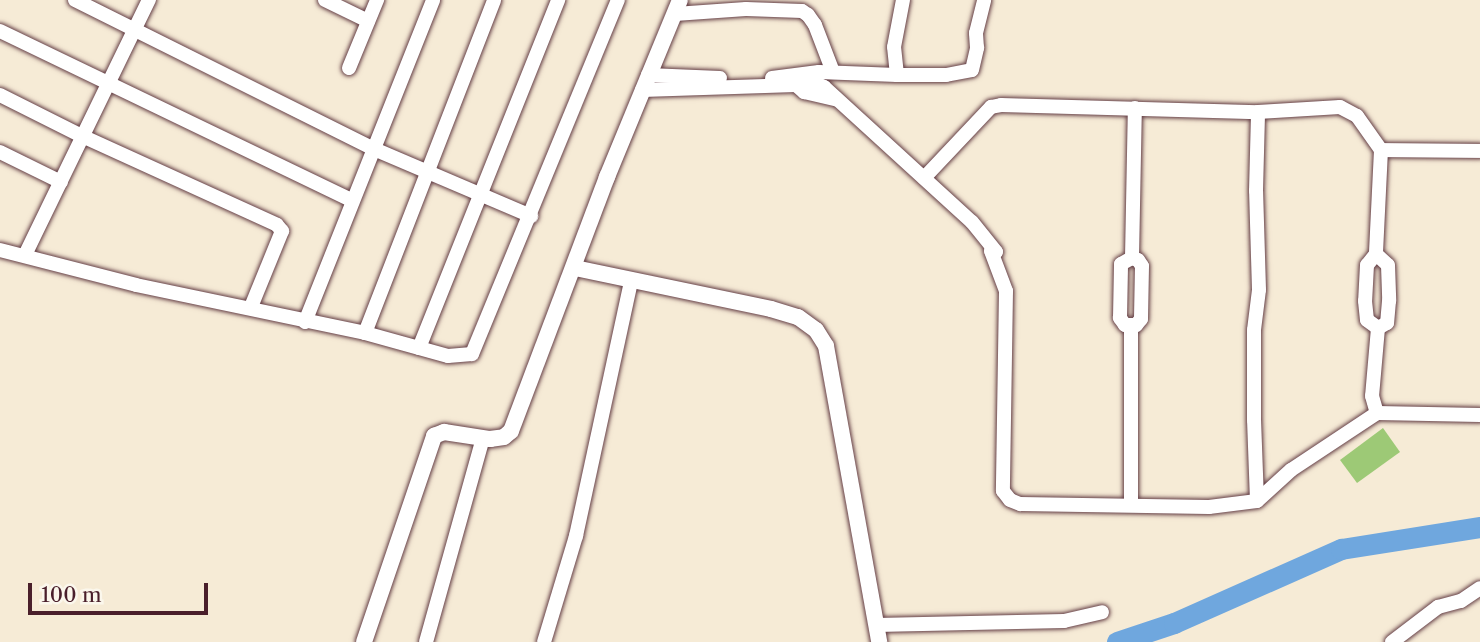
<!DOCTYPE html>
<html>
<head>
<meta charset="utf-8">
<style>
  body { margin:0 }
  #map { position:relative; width:1480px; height:642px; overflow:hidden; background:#f6ebd6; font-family:"Libre Caslon Text",serif }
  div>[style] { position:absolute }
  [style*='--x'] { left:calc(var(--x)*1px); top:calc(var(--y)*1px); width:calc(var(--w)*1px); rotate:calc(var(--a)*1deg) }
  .green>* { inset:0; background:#9dc976 }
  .river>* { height:21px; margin:-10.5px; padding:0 10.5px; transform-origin:10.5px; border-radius:10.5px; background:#6fa7de }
  .roads { filter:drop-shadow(0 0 2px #643e45) drop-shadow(0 0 2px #643e45) }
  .minor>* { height:14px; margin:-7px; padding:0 7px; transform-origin:7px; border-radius:7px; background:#fff }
  .tertiary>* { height:16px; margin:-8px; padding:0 8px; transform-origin:8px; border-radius:8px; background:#fff }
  span { translate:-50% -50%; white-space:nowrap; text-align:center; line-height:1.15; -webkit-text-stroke:7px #fbf7ec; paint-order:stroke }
  .scale { position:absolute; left:28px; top:583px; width:180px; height:32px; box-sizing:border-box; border:4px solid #4a1f2b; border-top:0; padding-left:9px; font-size:21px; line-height:24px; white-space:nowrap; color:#4a1f2b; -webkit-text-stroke:5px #fbf7ec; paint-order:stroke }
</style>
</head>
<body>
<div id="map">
  <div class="green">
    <i style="clip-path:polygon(1383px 428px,1400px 452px,1357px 483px,1340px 460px)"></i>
  </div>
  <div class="river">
    <i style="--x:1117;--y:642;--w:60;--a:-18.4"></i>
    <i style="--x:1174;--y:623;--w:183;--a:-23.9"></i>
    <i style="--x:1341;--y:549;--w:141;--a:-9"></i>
  </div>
  <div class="roads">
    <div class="minor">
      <i style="--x:75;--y:0;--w:334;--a:26.5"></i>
      <i style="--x:374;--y:149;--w:171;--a:23.1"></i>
      <i style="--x:325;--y:0;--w:48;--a:26"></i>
      <i style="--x:675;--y:14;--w:71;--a:-4"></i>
      <i style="--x:746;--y:9;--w:56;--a:2"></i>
      <i style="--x:802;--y:11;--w:7;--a:34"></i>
      <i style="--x:808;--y:15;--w:12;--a:55"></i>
      <i style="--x:815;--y:25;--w:50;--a:69"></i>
      <i style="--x:0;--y:31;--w:390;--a:25.7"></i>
      <i style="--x:349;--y:68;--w:74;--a:-67.6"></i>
      <i style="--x:648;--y:75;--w:72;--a:2.4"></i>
      <i style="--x:897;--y:75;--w:49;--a:0"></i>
      <i style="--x:946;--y:75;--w:26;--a:-11"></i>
      <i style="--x:972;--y:70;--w:23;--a:-77"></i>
      <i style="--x:977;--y:48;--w:15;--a:-94"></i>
      <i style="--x:976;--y:33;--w:34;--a:-76"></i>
      <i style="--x:772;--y:78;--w:47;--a:-7.3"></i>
      <i style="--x:819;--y:72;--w:78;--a:2.2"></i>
      <i style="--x:897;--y:75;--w:28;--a:-96"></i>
      <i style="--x:894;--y:47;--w:48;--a:-79.2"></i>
      <i style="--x:796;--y:85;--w:11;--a:41"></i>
      <i style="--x:804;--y:92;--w:32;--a:13"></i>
      <i style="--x:642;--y:90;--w:154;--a:-1.9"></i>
      <i style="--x:796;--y:85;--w:13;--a:-29"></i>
      <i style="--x:807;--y:79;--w:19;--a:25"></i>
      <i style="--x:824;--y:87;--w:200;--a:42.4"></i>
      <i style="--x:972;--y:222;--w:38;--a:51"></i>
      <i style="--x:996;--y:252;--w:5;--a:-169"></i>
      <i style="--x:991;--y:251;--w:43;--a:69.4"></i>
      <i style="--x:1006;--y:291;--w:200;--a:90.9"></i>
      <i style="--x:1003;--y:491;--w:11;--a:52"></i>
      <i style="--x:1010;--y:500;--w:11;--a:22"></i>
      <i style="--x:1020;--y:504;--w:189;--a:0.9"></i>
      <i style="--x:1209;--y:507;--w:48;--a:-7.1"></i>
      <i style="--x:1257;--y:501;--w:46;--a:-42.4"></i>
      <i style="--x:1291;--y:470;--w:103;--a:-33.5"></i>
      <i style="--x:1377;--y:413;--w:103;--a:1.1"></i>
      <i style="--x:0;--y:95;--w:92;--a:26.6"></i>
      <i style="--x:82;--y:136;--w:214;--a:24.5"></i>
      <i style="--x:277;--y:225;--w:8;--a:50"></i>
      <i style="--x:282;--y:231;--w:82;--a:112.2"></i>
      <i style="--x:1381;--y:150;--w:99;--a:0.6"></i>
      <i style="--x:0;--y:152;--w:68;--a:26.2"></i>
      <i style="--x:924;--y:178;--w:98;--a:-46.7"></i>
      <i style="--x:991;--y:107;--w:10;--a:-11"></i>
      <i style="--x:1001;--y:105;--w:257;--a:1.6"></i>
      <i style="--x:1258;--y:112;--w:82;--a:-3.5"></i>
      <i style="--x:1340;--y:107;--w:19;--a:28"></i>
      <i style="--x:1357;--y:116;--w:42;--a:54.8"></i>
      <i style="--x:1381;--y:150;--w:104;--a:92.8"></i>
      <i style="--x:1376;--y:254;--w:16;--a:43"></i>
      <i style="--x:1388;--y:265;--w:36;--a:88"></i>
      <i style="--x:1389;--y:301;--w:22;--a:95"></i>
      <i style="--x:1387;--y:323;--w:10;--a:151"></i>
      <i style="--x:1378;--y:328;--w:68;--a:95"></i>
      <i style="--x:1372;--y:396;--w:18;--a:74"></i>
      <i style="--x:0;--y:250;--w:140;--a:14.4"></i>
      <i style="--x:136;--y:285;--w:234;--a:11.8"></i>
      <i style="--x:365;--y:333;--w:86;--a:15.5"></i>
      <i style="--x:448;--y:356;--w:24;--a:-5"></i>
      <i style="--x:472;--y:354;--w:383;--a:-67.6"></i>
      <i style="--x:1376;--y:254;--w:14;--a:129"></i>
      <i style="--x:1367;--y:265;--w:36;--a:93"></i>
      <i style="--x:1365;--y:301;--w:19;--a:84"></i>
      <i style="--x:1367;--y:320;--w:14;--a:36"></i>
      <i style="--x:25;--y:255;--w:284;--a:-64.1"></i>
      <i style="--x:1132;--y:258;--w:6;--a:18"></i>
      <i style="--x:1138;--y:260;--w:7;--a:56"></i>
      <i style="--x:1142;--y:266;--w:53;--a:91.1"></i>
      <i style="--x:1141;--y:319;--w:8;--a:130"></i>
      <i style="--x:1136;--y:325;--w:11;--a:180"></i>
      <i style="--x:1125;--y:325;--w:9;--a:-126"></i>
      <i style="--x:1120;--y:318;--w:54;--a:-88.9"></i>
      <i style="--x:1121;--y:264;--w:13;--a:-29"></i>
      <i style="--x:1132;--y:258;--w:150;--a:-88.9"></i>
      <i style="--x:305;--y:322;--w:347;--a:-68.3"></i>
      <i style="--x:365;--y:333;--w:357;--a:-68.8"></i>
      <i style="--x:419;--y:348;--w:375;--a:-68.2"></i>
      <i style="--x:1257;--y:501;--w:81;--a:-92.1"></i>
      <i style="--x:1254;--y:420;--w:90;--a:-90"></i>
      <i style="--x:1254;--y:330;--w:40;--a:-82.9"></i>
      <i style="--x:1259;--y:290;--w:99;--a:-91.7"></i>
      <i style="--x:1256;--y:191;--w:79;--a:-88.5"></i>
      <i style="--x:1131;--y:505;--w:180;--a:-90"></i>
      <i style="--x:876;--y:625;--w:188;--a:-1.2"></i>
      <i style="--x:1064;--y:621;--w:39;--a:-13"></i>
      <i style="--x:426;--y:642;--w:212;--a:-74.4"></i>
      <i style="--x:544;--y:642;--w:111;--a:-73.2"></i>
      <i style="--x:576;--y:536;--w:261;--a:-77.8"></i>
      <i style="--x:1392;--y:642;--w:58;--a:-37.3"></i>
      <i style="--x:1438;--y:607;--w:24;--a:-15"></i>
      <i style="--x:1461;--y:601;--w:23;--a:-34"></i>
    </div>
    <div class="tertiary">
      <i style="--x:575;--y:268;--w:200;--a:11.8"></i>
      <i style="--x:771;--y:309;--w:28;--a:17"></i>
      <i style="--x:798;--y:317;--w:22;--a:36"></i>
      <i style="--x:816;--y:330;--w:19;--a:58"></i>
      <i style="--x:826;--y:346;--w:301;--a:79.8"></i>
      <i style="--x:364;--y:642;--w:218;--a:-71.2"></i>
      <i style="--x:434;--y:436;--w:11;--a:-22"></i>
      <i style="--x:444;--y:432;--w:47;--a:8.7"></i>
      <i style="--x:490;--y:439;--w:14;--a:-8"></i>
      <i style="--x:504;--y:437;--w:9;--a:-41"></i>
      <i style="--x:511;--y:431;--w:272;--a:-69.3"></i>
      <i style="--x:607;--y:177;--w:191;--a:-67.6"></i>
    </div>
  </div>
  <div class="scale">100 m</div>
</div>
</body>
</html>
